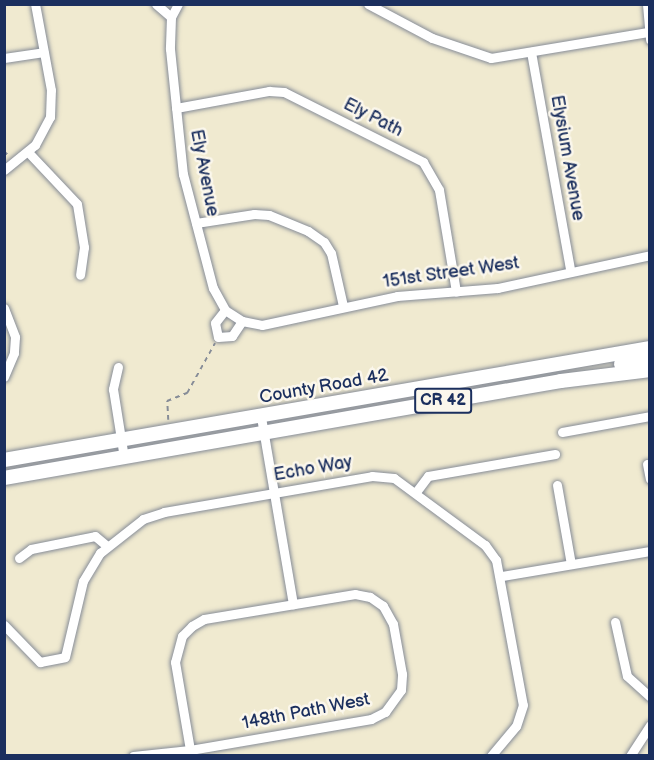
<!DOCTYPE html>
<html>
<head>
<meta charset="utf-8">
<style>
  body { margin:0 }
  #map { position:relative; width:654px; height:760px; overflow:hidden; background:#f0ead0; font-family:"Balsamiq Sans",sans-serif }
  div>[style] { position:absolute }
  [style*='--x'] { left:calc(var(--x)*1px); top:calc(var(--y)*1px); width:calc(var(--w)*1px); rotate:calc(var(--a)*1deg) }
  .path>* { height:1.5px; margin-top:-0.75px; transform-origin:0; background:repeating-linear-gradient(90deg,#868c97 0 4.5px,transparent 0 9px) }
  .roads { filter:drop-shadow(0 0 2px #868c97) drop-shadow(0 0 2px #868c97) }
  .minor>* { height:9px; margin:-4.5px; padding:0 4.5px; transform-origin:4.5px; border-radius:4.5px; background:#fff }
  .highway>* { height:14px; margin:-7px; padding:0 7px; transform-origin:7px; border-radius:7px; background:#fff }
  span { translate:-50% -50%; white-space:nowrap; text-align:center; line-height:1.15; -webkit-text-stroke:5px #fbf7ec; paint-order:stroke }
  .shield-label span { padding:2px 4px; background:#fbf7ec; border:2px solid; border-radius:4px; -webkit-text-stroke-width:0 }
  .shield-label { font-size:16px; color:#1b2f5e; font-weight:700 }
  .street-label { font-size:18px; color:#1b2f5e }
  .frame { position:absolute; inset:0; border:6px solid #1b2f5e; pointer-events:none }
</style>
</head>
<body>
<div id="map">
  <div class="path">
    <i style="--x:4;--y:151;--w:7;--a:45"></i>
    <i style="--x:168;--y:420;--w:19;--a:-93"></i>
    <i style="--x:167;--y:401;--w:22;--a:-22"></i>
    <i style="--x:187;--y:393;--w:57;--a:-60.8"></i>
  </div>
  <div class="roads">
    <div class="minor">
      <i style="--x:156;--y:4;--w:20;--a:41"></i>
      <i style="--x:178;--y:4;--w:15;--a:118"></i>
      <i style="--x:171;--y:17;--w:32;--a:92"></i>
      <i style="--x:170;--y:49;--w:126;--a:84.1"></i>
      <i style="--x:183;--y:174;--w:118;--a:75.3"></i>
      <i style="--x:213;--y:288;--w:25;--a:61"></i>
      <i style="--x:225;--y:310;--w:20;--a:33"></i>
      <i style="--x:242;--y:321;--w:20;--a:11"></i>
      <i style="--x:262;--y:325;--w:138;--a:-12.1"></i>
      <i style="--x:397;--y:296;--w:101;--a:-4.5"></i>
      <i style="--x:498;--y:288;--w:156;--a:-12.2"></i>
      <i style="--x:368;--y:4;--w:72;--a:28"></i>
      <i style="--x:432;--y:38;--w:62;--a:18.7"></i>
      <i style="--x:491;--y:58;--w:159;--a:-9.4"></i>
      <i style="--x:647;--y:4;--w:36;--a:85"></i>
      <i style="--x:531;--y:52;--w:220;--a:79.8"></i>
      <i style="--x:4;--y:58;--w:40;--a:-8.5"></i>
      <i style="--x:176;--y:108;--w:95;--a:-10.4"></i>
      <i style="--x:269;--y:91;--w:15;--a:4"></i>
      <i style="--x:284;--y:92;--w:156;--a:26.7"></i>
      <i style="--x:423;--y:162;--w:32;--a:60"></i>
      <i style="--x:439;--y:190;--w:103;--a:80.5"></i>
      <i style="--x:28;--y:152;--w:71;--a:46.7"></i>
      <i style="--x:77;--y:204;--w:44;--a:80.8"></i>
      <i style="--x:84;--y:247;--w:28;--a:98"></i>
      <i style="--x:4;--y:170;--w:40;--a:-39"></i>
      <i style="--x:35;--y:145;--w:32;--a:-62"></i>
      <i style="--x:50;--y:117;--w:27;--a:-88"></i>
      <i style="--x:51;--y:90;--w:87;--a:-100.5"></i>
      <i style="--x:196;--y:223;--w:59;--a:-8.8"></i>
      <i style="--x:254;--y:214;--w:15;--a:4"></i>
      <i style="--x:269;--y:215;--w:42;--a:22.3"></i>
      <i style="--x:308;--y:231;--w:19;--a:35"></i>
      <i style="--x:324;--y:242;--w:13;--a:58"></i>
      <i style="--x:331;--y:253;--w:54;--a:77.2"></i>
      <i style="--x:4;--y:308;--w:31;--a:69"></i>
      <i style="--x:15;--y:337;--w:16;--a:94"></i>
      <i style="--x:14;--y:353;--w:26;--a:113"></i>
      <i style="--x:225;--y:310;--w:16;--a:128"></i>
      <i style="--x:215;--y:323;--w:14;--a:78"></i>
      <i style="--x:218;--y:337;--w:14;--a:-4"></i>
      <i style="--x:232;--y:336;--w:18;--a:-56"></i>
      <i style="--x:118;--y:367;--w:23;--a:103"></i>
      <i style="--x:113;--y:389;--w:70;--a:80.9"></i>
      <i style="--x:261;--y:417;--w:190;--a:80.3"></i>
      <i style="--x:562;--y:432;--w:89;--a:-10.3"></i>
      <i style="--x:647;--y:464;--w:15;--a:79"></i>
      <i style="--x:557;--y:485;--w:80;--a:80"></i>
      <i style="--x:416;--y:492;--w:20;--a:-53"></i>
      <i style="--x:428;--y:476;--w:129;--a:-9.8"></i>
      <i style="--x:19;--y:558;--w:15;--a:-37"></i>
      <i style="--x:31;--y:549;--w:65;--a:-11.5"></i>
      <i style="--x:95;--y:536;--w:16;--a:40"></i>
      <i style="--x:502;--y:576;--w:150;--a:-9.6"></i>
      <i style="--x:615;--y:622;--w:55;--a:77.5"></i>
      <i style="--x:627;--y:676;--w:31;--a:42"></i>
      <i style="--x:4;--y:625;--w:52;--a:45.8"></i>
      <i style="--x:40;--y:662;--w:25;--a:-11"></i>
      <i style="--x:65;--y:657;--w:78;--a:-76.7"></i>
      <i style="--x:83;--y:581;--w:33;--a:-59"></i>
      <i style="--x:100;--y:553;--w:55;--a:-38.3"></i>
      <i style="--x:143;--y:519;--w:22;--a:-18"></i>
      <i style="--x:164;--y:512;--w:211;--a:-9.8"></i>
      <i style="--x:372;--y:476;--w:22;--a:5"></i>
      <i style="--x:394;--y:478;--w:113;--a:36.4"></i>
      <i style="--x:485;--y:545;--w:19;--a:54"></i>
      <i style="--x:496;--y:560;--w:147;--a:79.5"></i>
      <i style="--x:523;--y:705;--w:22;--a:108"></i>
      <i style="--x:516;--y:726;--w:39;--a:130"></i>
      <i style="--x:133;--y:756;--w:57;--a:-6"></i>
      <i style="--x:190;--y:750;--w:184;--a:-9.7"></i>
      <i style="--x:371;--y:719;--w:16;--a:-27"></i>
      <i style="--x:385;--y:712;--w:27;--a:-54"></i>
      <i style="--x:401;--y:690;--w:16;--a:-86"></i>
      <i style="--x:402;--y:674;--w:51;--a:-100.2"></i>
      <i style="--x:393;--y:624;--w:21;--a:-119"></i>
      <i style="--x:383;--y:606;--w:16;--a:-145"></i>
      <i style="--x:370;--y:597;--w:15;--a:-169"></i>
      <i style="--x:355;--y:594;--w:153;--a:170.6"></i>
      <i style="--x:204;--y:619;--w:14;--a:150"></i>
      <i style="--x:192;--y:626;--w:14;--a:135"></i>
      <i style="--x:182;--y:636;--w:27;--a:105"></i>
      <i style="--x:175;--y:662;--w:89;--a:80.3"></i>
      <i style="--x:190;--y:750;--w:6;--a:81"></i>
      <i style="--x:630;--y:756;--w:37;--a:-57"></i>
    </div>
    <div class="highway">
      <i style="--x:621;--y:364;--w:29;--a:-8"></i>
      <i style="--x:4;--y:460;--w:656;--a:-9.84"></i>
      <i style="--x:4;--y:478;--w:565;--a:-9.88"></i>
      <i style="--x:561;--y:381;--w:90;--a:-7"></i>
    </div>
  </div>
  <div class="shield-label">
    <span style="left:443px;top:401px">CR 42</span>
  </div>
  <div class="street-label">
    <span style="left:373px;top:118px;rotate:27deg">Ely Path</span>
    <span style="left:567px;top:158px;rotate:80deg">Elysium Avenue</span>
    <span style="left:204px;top:173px;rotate:79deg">Ely Avenue</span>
    <span style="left:451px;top:273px;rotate:-8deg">151st Street West</span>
    <span style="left:324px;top:387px;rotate:-10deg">County Road 42</span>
    <span style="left:313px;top:469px;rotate:-10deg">Echo Way</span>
    <span style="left:306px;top:712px;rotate:-11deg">148th Path West</span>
  </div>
  <div class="frame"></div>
</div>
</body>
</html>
